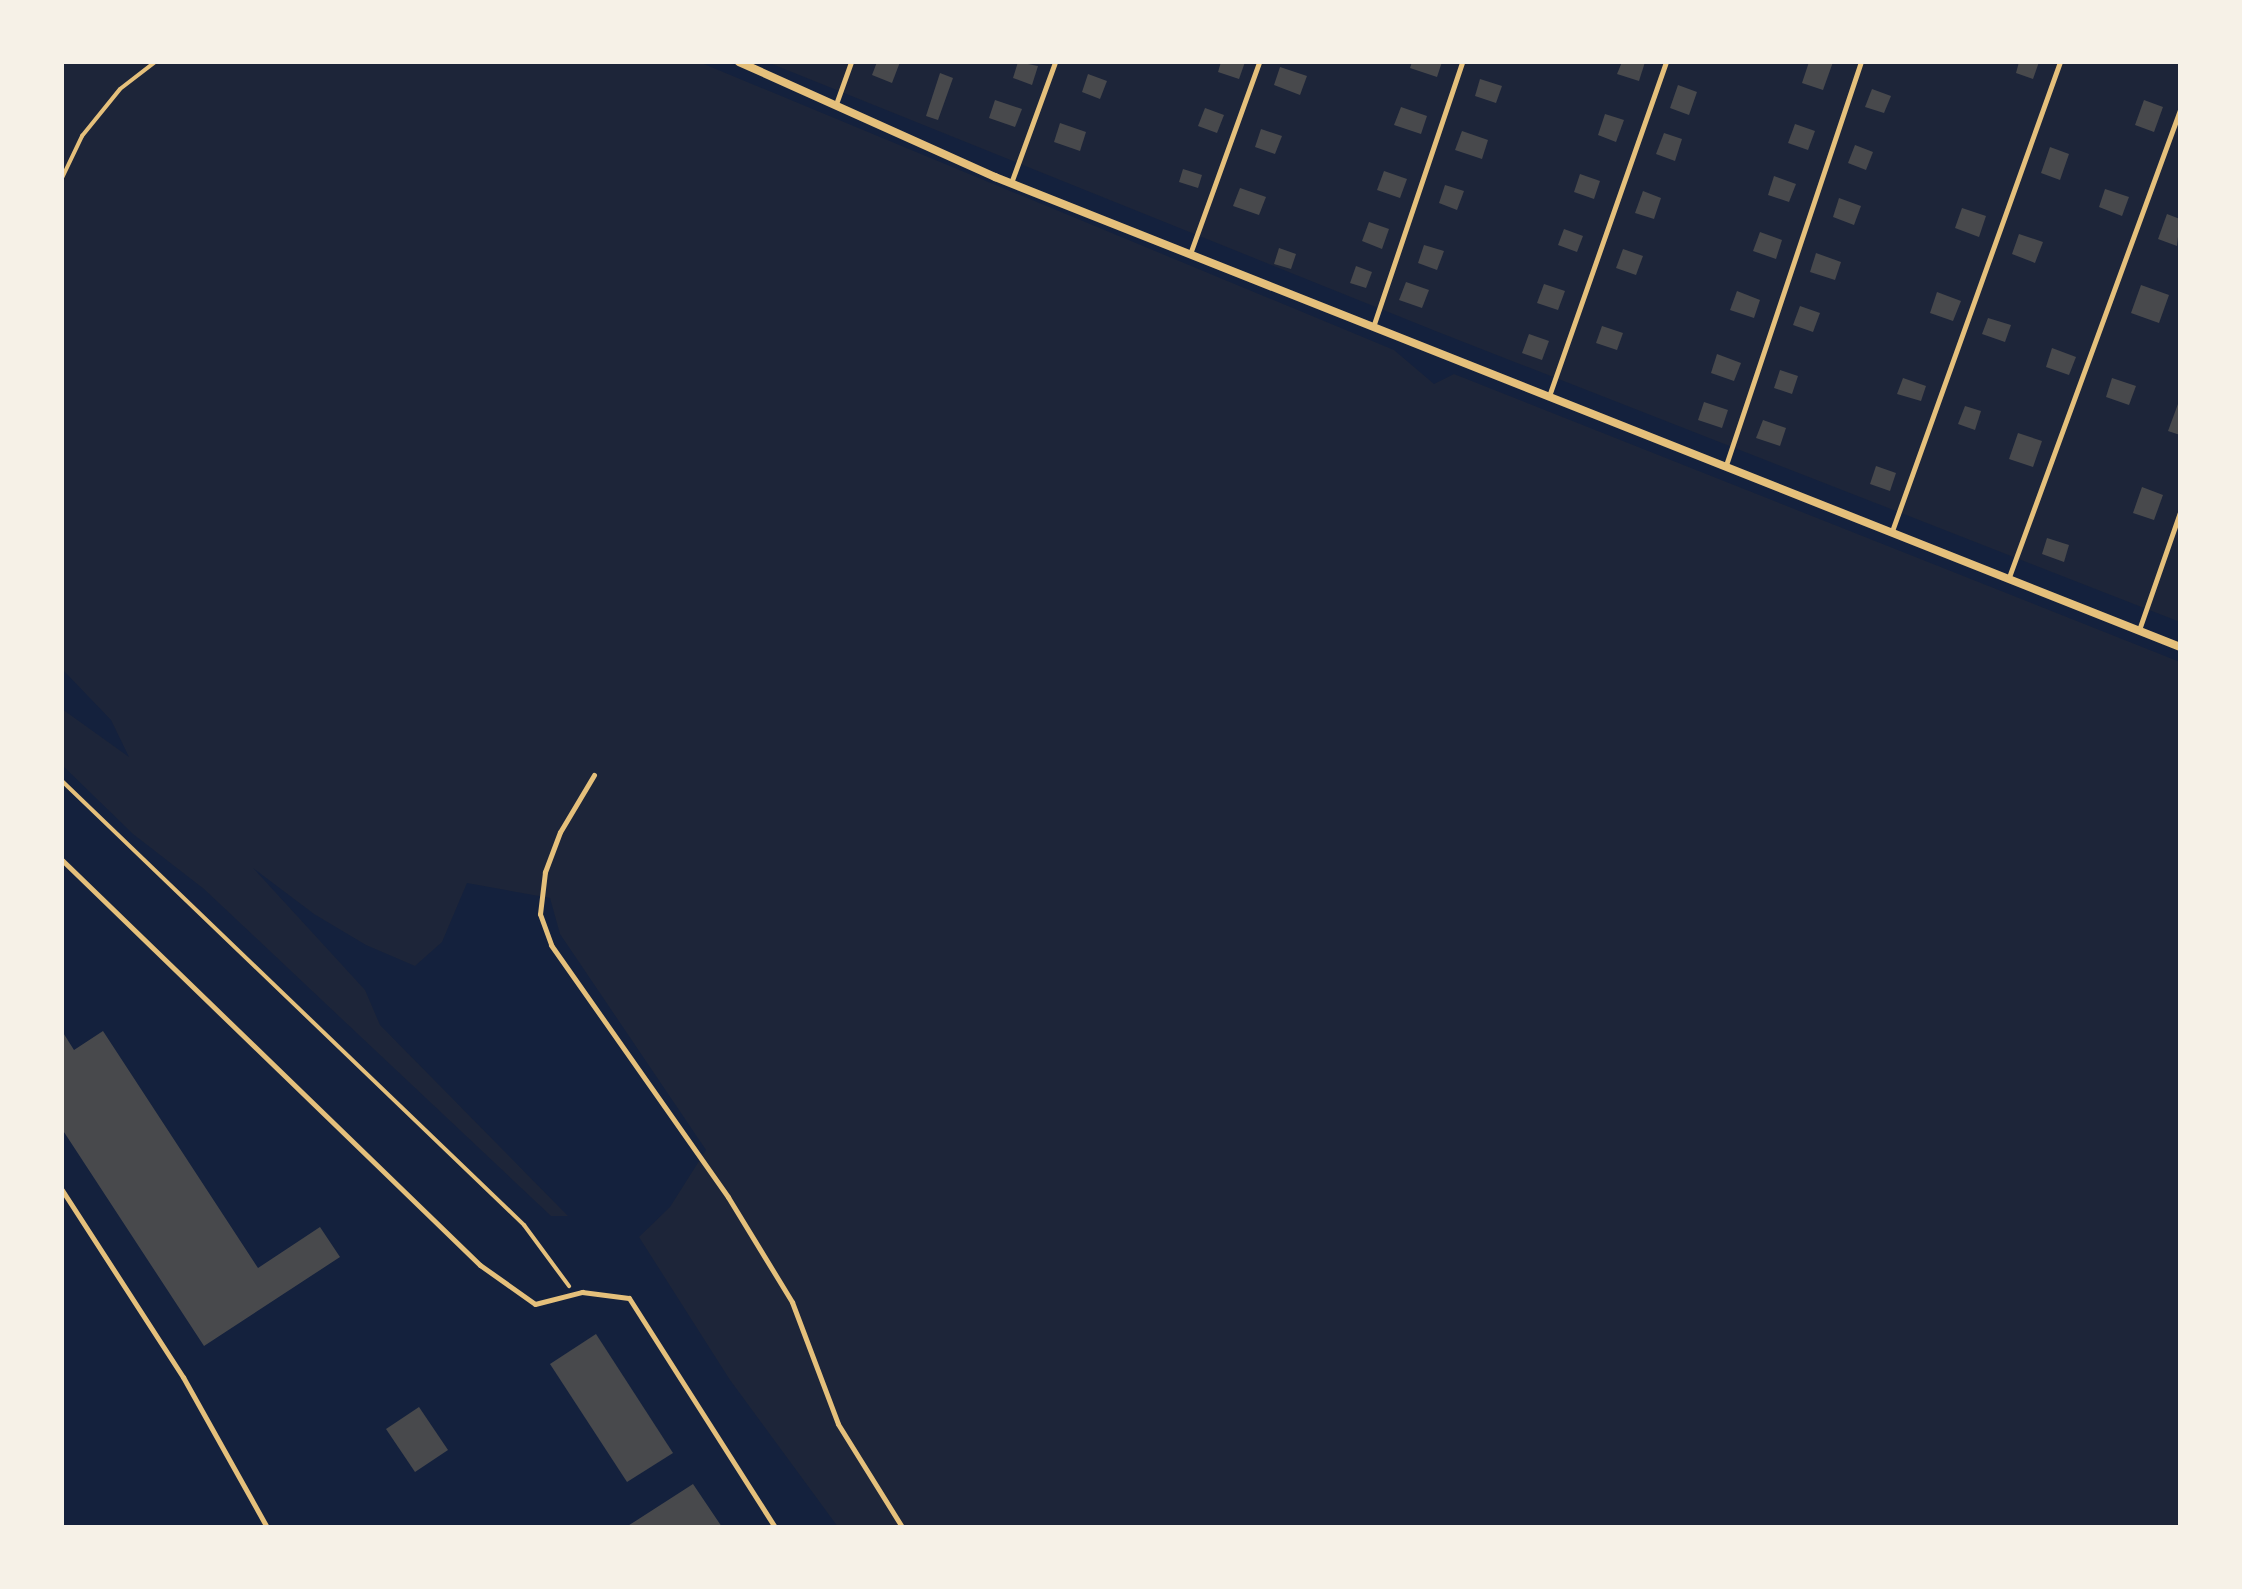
<!DOCTYPE html>
<html>
<head>
<meta charset="utf-8">
<style>
  body { margin:0 }
  #map { position:relative; width:2242px; height:1589px; overflow:hidden; background:#14213d; font-family:"Sofia Sans Condensed",sans-serif }
  div>[style] { position:absolute }
  [style*='--x'] { left:calc(var(--x)*1px); top:calc(var(--y)*1px); width:calc(var(--w)*1px); rotate:calc(var(--a)*1deg) }
  .green>* { inset:0; background:#1d2539 }
  .building>* { inset:0; background:#48494c }
  .path>* { height:4px; margin:-2px; padding:0 2px; transform-origin:2px; border-radius:2px; background:#e5c07b }
  .service>* { height:5px; margin:-2.5px; padding:0 2.5px; transform-origin:2.5px; border-radius:2.5px; background:#e5c07b }
  .minor>* { height:8px; margin:-4px; padding:0 4px; transform-origin:4px; border-radius:4px; background:#e5c07b }
  span { translate:-50% -50%; white-space:nowrap; text-align:center; line-height:1.15; -webkit-text-stroke:6px #f6f1e7; paint-order:stroke }
  .frame { position:absolute; inset:0; border:64px solid #f6f1e7; pointer-events:none }
</style>
</head>
<body>
<div id="map">
  <div class="green">
    <i style="clip-path:polygon(62px 62px,699px 62px,1394px 350px,1434px 384px,1454px 374px,2180px 662px,2180px 1527px,838px 1527px,730px 1380px,639px 1237px,670px 1207px,706px 1150px,560px 934px,550px 898px,467px 883px,442px 942px,415px 966px,366px 945px,314px 914px,253px 868px,365px 990px,380px 1025px,568px 1216px,551px 1216px,204px 889px,133px 834px,62px 765px,62px 709px,129px 757px,111px 720px,62px 669px)"></i>
    <i style="clip-path:polygon(767px 62px,2180px 62px,2180px 622px,1438px 332px)"></i>
  </div>
  <div class="building">
    <i style="clip-path:polygon(877px 62px,900px 62px,892px 83px,872px 75px)"></i>
    <i style="clip-path:polygon(1018px 62px,1038px 66px,1032px 85px,1013px 78px)"></i>
    <i style="clip-path:polygon(1221px 62px,1245px 62px,1239px 79px,1218px 72px)"></i>
    <i style="clip-path:polygon(1412px 62px,1442px 62px,1437px 77px,1410px 68px)"></i>
    <i style="clip-path:polygon(1622px 62px,1645px 62px,1639px 81px,1617px 74px)"></i>
    <i style="clip-path:polygon(1809px 62px,1833px 62px,1823px 90px,1802px 83px)"></i>
    <i style="clip-path:polygon(2019px 62px,2039px 62px,2033px 79px,2016px 73px)"></i>
    <i style="clip-path:polygon(1280px 67px,1307px 76px,1300px 95px,1274px 85px)"></i>
    <i style="clip-path:polygon(940px 73px,953px 78px,938px 120px,926px 116px)"></i>
    <i style="clip-path:polygon(1088px 74px,1107px 81px,1100px 99px,1082px 92px)"></i>
    <i style="clip-path:polygon(1480px 79px,1502px 86px,1496px 103px,1475px 96px)"></i>
    <i style="clip-path:polygon(1678px 85px,1697px 92px,1689px 115px,1670px 108px)"></i>
    <i style="clip-path:polygon(1872px 89px,1891px 96px,1884px 113px,1865px 107px)"></i>
    <i style="clip-path:polygon(995px 100px,1022px 109px,1015px 127px,989px 118px)"></i>
    <i style="clip-path:polygon(2144px 100px,2163px 107px,2154px 132px,2135px 125px)"></i>
    <i style="clip-path:polygon(1401px 107px,1427px 116px,1421px 134px,1394px 125px)"></i>
    <i style="clip-path:polygon(1205px 108px,1224px 115px,1217px 133px,1198px 126px)"></i>
    <i style="clip-path:polygon(1605px 114px,1624px 120px,1616px 142px,1598px 135px)"></i>
    <i style="clip-path:polygon(1060px 123px,1086px 132px,1080px 151px,1054px 142px)"></i>
    <i style="clip-path:polygon(1795px 124px,1815px 131px,1808px 150px,1788px 143px)"></i>
    <i style="clip-path:polygon(1261px 129px,1282px 136px,1275px 154px,1255px 147px)"></i>
    <i style="clip-path:polygon(1462px 131px,1488px 140px,1482px 159px,1455px 150px)"></i>
    <i style="clip-path:polygon(1664px 133px,1682px 139px,1675px 161px,1656px 154px)"></i>
    <i style="clip-path:polygon(1855px 145px,1873px 152px,1866px 170px,1848px 163px)"></i>
    <i style="clip-path:polygon(2050px 147px,2069px 154px,2060px 180px,2041px 173px)"></i>
    <i style="clip-path:polygon(1183px 169px,1202px 175px,1198px 188px,1179px 182px)"></i>
    <i style="clip-path:polygon(1384px 171px,1407px 179px,1400px 198px,1377px 190px)"></i>
    <i style="clip-path:polygon(1580px 174px,1600px 181px,1594px 199px,1574px 192px)"></i>
    <i style="clip-path:polygon(1774px 176px,1796px 184px,1789px 202px,1768px 195px)"></i>
    <i style="clip-path:polygon(1445px 185px,1464px 191px,1457px 210px,1439px 203px)"></i>
    <i style="clip-path:polygon(1240px 188px,1266px 197px,1259px 215px,1233px 206px)"></i>
    <i style="clip-path:polygon(2105px 189px,2129px 197px,2122px 216px,2099px 207px)"></i>
    <i style="clip-path:polygon(1643px 191px,1661px 198px,1654px 219px,1635px 213px)"></i>
    <i style="clip-path:polygon(1839px 198px,1861px 206px,1854px 225px,1833px 217px)"></i>
    <i style="clip-path:polygon(1962px 208px,1986px 216px,1979px 237px,1955px 228px)"></i>
    <i style="clip-path:polygon(2167px 214px,2180px 219px,2177px 246px,2158px 239px)"></i>
    <i style="clip-path:polygon(1369px 222px,1389px 229px,1382px 249px,1362px 241px)"></i>
    <i style="clip-path:polygon(1564px 229px,1583px 236px,1577px 252px,1558px 245px)"></i>
    <i style="clip-path:polygon(1760px 232px,1782px 240px,1776px 259px,1753px 251px)"></i>
    <i style="clip-path:polygon(2019px 234px,2043px 242px,2035px 263px,2012px 254px)"></i>
    <i style="clip-path:polygon(1424px 245px,1444px 251px,1437px 270px,1418px 263px)"></i>
    <i style="clip-path:polygon(1279px 248px,1296px 254px,1291px 269px,1274px 264px)"></i>
    <i style="clip-path:polygon(1623px 249px,1643px 256px,1636px 275px,1616px 268px)"></i>
    <i style="clip-path:polygon(1816px 253px,1841px 262px,1835px 280px,1810px 272px)"></i>
    <i style="clip-path:polygon(1356px 266px,1372px 272px,1366px 288px,1350px 283px)"></i>
    <i style="clip-path:polygon(1406px 282px,1429px 290px,1422px 308px,1399px 300px)"></i>
    <i style="clip-path:polygon(1544px 284px,1565px 291px,1558px 310px,1537px 303px)"></i>
    <i style="clip-path:polygon(2141px 285px,2169px 295px,2159px 323px,2131px 313px)"></i>
    <i style="clip-path:polygon(1737px 291px,1760px 300px,1754px 318px,1730px 310px)"></i>
    <i style="clip-path:polygon(1937px 292px,1961px 301px,1953px 321px,1930px 313px)"></i>
    <i style="clip-path:polygon(1800px 306px,1820px 313px,1813px 332px,1793px 325px)"></i>
    <i style="clip-path:polygon(1988px 318px,2011px 325px,2005px 342px,1982px 334px)"></i>
    <i style="clip-path:polygon(1602px 326px,1623px 333px,1617px 350px,1596px 343px)"></i>
    <i style="clip-path:polygon(1529px 334px,1549px 341px,1542px 360px,1522px 353px)"></i>
    <i style="clip-path:polygon(2052px 348px,2076px 357px,2069px 375px,2046px 367px)"></i>
    <i style="clip-path:polygon(1717px 354px,1741px 363px,1734px 381px,1711px 373px)"></i>
    <i style="clip-path:polygon(1780px 370px,1798px 376px,1792px 394px,1774px 388px)"></i>
    <i style="clip-path:polygon(1903px 378px,1926px 386px,1921px 401px,1897px 394px)"></i>
    <i style="clip-path:polygon(2112px 378px,2136px 386px,2129px 405px,2106px 397px)"></i>
    <i style="clip-path:polygon(1704px 402px,1728px 410px,1722px 428px,1698px 420px)"></i>
    <i style="clip-path:polygon(2178px 404px,2180px 405px,2180px 435px,2168px 431px)"></i>
    <i style="clip-path:polygon(1965px 406px,1981px 411px,1975px 430px,1958px 424px)"></i>
    <i style="clip-path:polygon(1763px 420px,1786px 428px,1780px 446px,1756px 438px)"></i>
    <i style="clip-path:polygon(2018px 433px,2042px 441px,2033px 467px,2009px 459px)"></i>
    <i style="clip-path:polygon(1876px 466px,1896px 473px,1890px 491px,1870px 484px)"></i>
    <i style="clip-path:polygon(2142px 487px,2163px 495px,2154px 520px,2133px 513px)"></i>
    <i style="clip-path:polygon(2047px 538px,2069px 545px,2064px 562px,2042px 554px)"></i>
    <i style="clip-path:polygon(62px 1031px,74px 1050px,103px 1031px,258px 1268px,320px 1227px,340px 1257px,204px 1346px,62px 1129px)"></i>
    <i style="clip-path:polygon(596px 1334px,673px 1453px,627px 1482px,550px 1364px)"></i>
    <i style="clip-path:polygon(419px 1407px,448px 1450px,415px 1472px,386px 1429px)"></i>
    <i style="clip-path:polygon(693px 1484px,722px 1527px,626px 1527px,634px 1522px)"></i>
  </div>
  <div class="path">
    <i style="--x:62;--y:178;--w:47;--a:-64.5"></i>
    <i style="--x:82;--y:136;--w:60;--a:-51"></i>
    <i style="--x:120;--y:89;--w:44;--a:-37.6"></i>
    <i style="--x:62;--y:781;--w:641;--a:43.86"></i>
    <i style="--x:524;--y:1225;--w:76;--a:53.6"></i>
  </div>
  <div class="service">
    <i style="--x:836;--y:104;--w:45;--a:-70.3"></i>
    <i style="--x:1011;--y:183;--w:129;--a:-70"></i>
    <i style="--x:1190;--y:254;--w:204;--a:-70.2"></i>
    <i style="--x:1373;--y:327;--w:280;--a:-71.4"></i>
    <i style="--x:1549;--y:396;--w:354;--a:-70.7"></i>
    <i style="--x:1726;--y:465;--w:425;--a:-71.5"></i>
    <i style="--x:1892;--y:531;--w:498;--a:-70.3"></i>
    <i style="--x:2009;--y:577;--w:497;--a:-69.9"></i>
    <i style="--x:2140;--y:627;--w:122;--a:-70.8"></i>
    <i style="--x:594;--y:775;--w:66;--a:120.8"></i>
    <i style="--x:560;--y:832;--w:43;--a:110.6"></i>
    <i style="--x:545;--y:872;--w:42;--a:96.8"></i>
    <i style="--x:540;--y:914;--w:33;--a:70"></i>
    <i style="--x:551;--y:945;--w:308;--a:54.9"></i>
    <i style="--x:728;--y:1197;--w:123;--a:58.6"></i>
    <i style="--x:792;--y:1302;--w:130;--a:69.3"></i>
    <i style="--x:838;--y:1424;--w:121;--a:58.1"></i>
    <i style="--x:62;--y:860;--w:582;--a:44.1"></i>
    <i style="--x:480;--y:1265;--w:67;--a:35.3"></i>
    <i style="--x:535;--y:1304;--w:49;--a:-14.3"></i>
    <i style="--x:582;--y:1292;--w:47;--a:7.3"></i>
    <i style="--x:629;--y:1298;--w:272;--a:57.5"></i>
    <i style="--x:62;--y:1190;--w:223;--a:57.1"></i>
    <i style="--x:183;--y:1377;--w:172;--a:60.8"></i>
  </div>
  <div class="minor">
    <i style="--x:739;--y:62;--w:281;--a:24.2"></i>
    <i style="--x:995;--y:177;--w:1275;--a:21.63"></i>
  </div>
  <div class="frame"></div>
</div>
</body>
</html>
